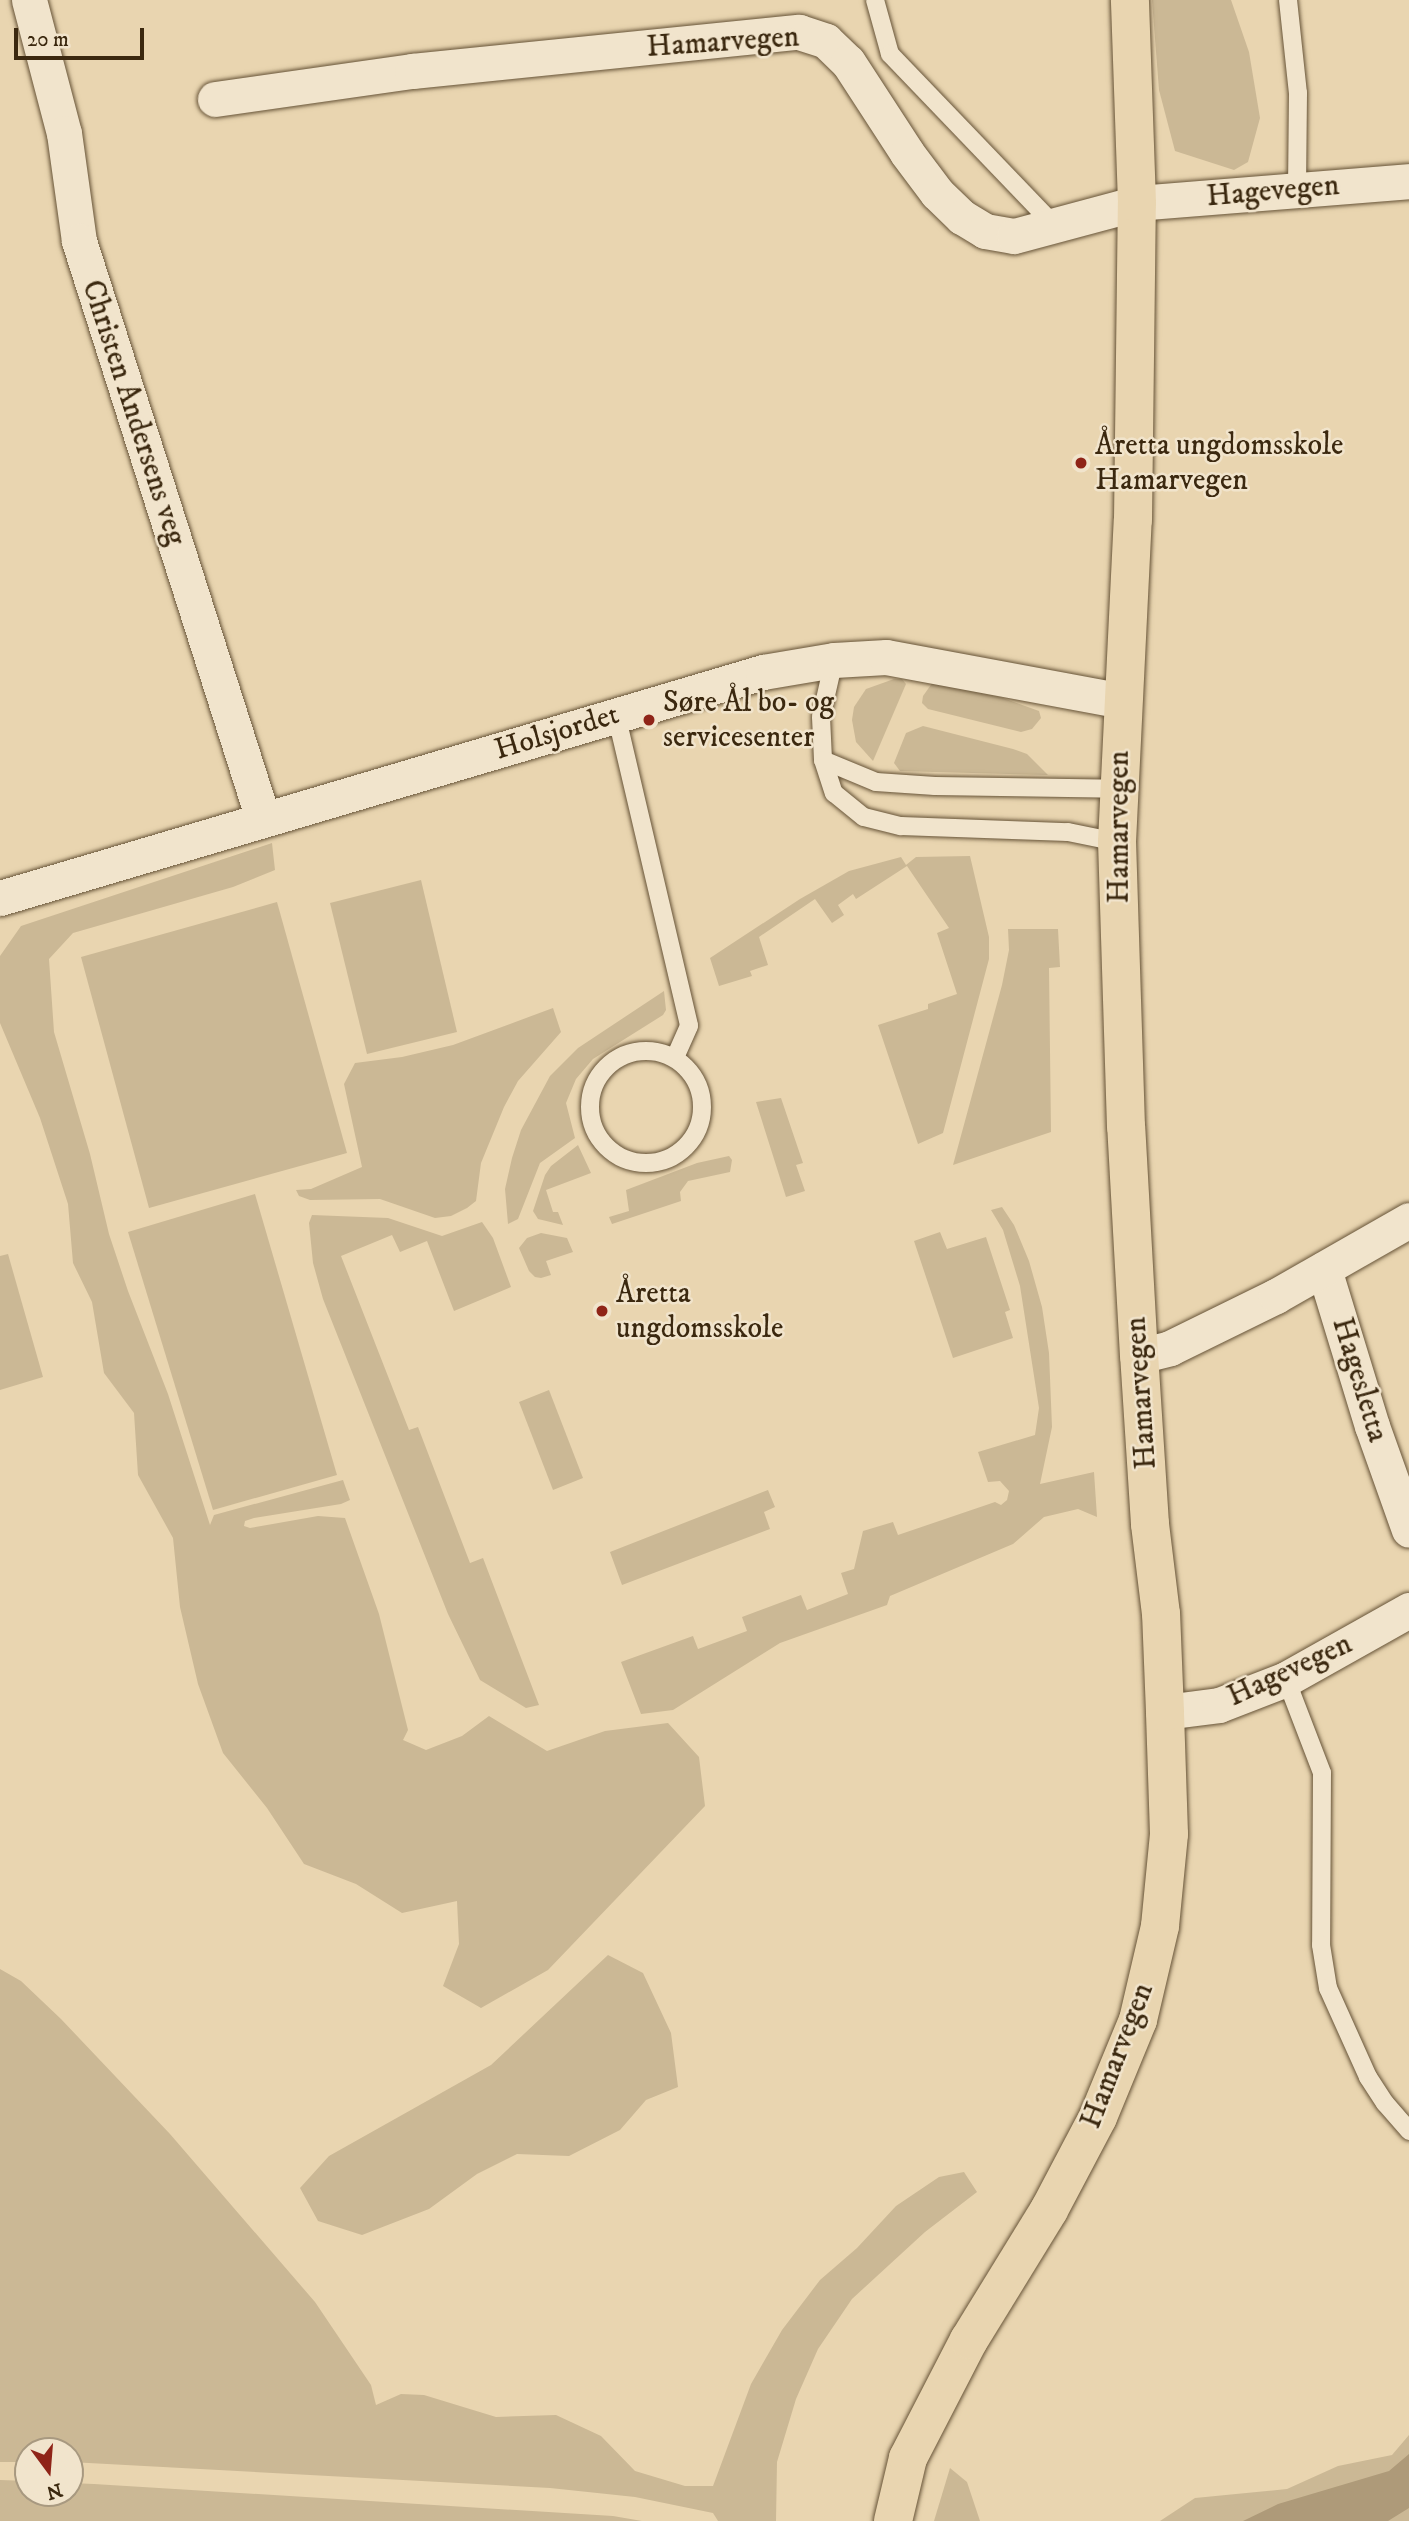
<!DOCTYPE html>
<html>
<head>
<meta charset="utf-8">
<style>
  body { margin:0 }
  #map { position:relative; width:1409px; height:2521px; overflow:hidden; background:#e9d5b0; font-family:"IM FELL DW Pica",serif }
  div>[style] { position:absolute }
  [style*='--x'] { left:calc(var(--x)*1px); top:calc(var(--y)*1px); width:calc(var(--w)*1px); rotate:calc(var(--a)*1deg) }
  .green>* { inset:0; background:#cbb895 }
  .water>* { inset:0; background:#ae9a79 }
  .roads { filter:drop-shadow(0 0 2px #665337) drop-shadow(0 0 2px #665337) }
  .lane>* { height:18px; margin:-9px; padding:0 9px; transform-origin:9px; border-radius:9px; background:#f1e4cc }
  .lane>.ring { margin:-9px; padding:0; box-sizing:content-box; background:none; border:18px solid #f1e4cc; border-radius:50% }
  .street>* { height:35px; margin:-17.5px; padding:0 17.5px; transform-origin:17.5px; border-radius:17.5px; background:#f1e4cc }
  .primary>* { height:38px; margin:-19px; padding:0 19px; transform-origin:19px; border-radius:19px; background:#e9d5b0 }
  .dots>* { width:19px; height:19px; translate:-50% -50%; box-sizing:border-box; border:4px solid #f1e4cc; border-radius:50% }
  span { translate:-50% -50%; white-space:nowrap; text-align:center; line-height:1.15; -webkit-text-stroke:5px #f1e4cc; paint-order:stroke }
  .street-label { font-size:30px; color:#3b280f }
  .poi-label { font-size:30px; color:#3b280f }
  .left { translate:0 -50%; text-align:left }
  .north { position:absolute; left:14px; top:2437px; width:70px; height:70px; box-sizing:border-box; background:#f1e4cc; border:2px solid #a89980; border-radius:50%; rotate:164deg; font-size:19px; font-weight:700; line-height:28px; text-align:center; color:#3b280f }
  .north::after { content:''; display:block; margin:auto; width:24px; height:32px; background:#8f2418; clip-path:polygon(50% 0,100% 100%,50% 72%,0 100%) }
  .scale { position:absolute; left:14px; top:28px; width:130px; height:32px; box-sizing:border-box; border:4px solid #3b280f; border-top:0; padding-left:9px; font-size:21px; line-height:24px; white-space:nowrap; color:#3b280f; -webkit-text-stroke:5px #f1e4cc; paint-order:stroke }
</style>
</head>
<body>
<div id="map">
  <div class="green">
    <i style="clip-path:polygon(1152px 0,1231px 0,1249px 52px,1260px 118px,1248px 162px,1234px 170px,1175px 151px,1159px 90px)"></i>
    <i style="clip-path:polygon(894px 679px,902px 679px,906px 684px,873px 761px,856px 742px,852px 720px,854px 707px,866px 689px)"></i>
    <i style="clip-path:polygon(933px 682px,1000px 697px,1039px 711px,1041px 718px,1032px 729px,1021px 732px,928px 709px,922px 703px,923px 696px)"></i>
    <i style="clip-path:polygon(923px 726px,1013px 749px,1027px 754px,1048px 775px,900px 771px,894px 763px,906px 733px)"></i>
    <i style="clip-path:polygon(272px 843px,275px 870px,233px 887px,73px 933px,49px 959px,54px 1032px,90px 1154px,109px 1234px,128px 1291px,168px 1394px,210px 1525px,214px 1515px,343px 1480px,350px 1500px,341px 1504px,254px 1518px,245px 1521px,244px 1526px,250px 1528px,318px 1516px,345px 1518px,379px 1614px,408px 1730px,403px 1740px,426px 1750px,462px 1736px,489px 1716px,547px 1751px,605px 1731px,668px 1723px,699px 1757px,705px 1806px,548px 1970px,481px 2008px,443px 1986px,459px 1944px,457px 1901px,402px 1913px,356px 1884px,304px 1864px,267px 1808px,223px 1753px,198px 1684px,180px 1607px,173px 1538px,138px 1475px,134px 1413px,104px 1373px,92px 1302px,73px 1263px,68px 1204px,40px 1118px,0 1023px,0 956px,21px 926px)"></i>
    <i style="clip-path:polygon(970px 856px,989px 937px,989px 959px,943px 1133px,918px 1144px,878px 1025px,928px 1009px,928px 1004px,957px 994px,937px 933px,949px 928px,907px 866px,856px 899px,853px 894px,838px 905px,844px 915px,832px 923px,815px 899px,759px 937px,768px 965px,750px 971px,752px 976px,719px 986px,710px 958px,800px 899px,849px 871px,901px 857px,906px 865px,916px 857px)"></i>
    <i style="clip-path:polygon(421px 880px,457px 1032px,367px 1054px,330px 903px)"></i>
    <i style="clip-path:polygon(277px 902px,347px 1153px,149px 1208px,81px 957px)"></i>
    <i style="clip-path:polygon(1008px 929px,1058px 929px,1060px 967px,1049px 968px,1051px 1132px,953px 1165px,1002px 985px,1009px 950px)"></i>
    <i style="clip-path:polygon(664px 991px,666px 1010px,663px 1015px,593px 1059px,576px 1079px,566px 1103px,575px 1138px,540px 1163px,518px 1219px,508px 1224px,505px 1189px,512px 1158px,521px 1130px,550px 1076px,578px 1048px)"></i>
    <i style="clip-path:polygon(553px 1008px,561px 1032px,518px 1081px,504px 1107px,481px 1163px,476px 1201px,467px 1208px,451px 1216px,435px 1218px,380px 1199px,310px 1200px,299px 1196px,296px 1190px,311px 1189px,362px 1167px,344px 1084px,355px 1063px,402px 1057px,453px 1045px)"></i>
    <i style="clip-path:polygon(781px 1098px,803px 1163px,796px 1165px,805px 1191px,786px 1197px,756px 1102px)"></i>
    <i style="clip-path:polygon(578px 1145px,591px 1173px,546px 1190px,553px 1212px,558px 1212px,563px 1225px,538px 1219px,533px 1211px,545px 1175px,551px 1166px)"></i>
    <i style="clip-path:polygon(729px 1156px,732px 1160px,730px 1172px,688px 1181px,680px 1192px,681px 1201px,612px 1224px,609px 1217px,629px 1211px,626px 1190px,697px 1163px)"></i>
    <i style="clip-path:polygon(255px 1194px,337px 1475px,213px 1510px,128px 1232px)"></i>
    <i style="clip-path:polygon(1002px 1207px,1014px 1225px,1029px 1261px,1042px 1307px,1049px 1353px,1052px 1427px,1040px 1484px,1094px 1472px,1097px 1517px,1078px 1509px,1044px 1517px,1013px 1544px,890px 1596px,887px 1605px,780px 1643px,673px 1710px,641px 1714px,621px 1662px,693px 1636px,698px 1649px,747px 1631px,742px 1617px,801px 1595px,807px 1610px,848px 1594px,841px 1573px,854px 1569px,863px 1531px,893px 1522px,898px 1535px,995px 1502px,1001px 1505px,1007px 1500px,1009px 1491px,1000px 1481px,988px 1482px,978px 1452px,1035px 1435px,1039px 1408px,1020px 1286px,1003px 1230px,991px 1210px)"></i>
    <i style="clip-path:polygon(312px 1215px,388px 1218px,442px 1236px,482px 1222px,493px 1238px,511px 1287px,454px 1311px,427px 1241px,400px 1252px,392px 1235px,341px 1256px,409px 1430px,418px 1427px,470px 1563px,483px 1558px,539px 1705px,526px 1708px,480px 1680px,448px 1614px,323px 1299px,313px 1263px,309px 1223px)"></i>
    <i style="clip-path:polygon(940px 1232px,947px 1249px,986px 1237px,1010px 1310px,1005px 1312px,1013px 1338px,953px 1358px,914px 1241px)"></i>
    <i style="clip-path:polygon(541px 1233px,567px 1238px,573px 1252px,546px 1261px,551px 1275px,541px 1278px,535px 1277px,529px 1271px,519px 1248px,527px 1238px)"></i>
    <i style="clip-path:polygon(8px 1254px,43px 1377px,0 1390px,0 1256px)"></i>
    <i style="clip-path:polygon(549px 1390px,583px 1478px,553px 1490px,519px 1402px)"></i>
    <i style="clip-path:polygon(768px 1490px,775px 1507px,764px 1512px,770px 1529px,622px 1585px,610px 1552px)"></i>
    <i style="clip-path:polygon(608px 1955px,643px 1973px,671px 2033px,678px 2087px,646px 2100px,620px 2130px,569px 2156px,517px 2154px,477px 2174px,429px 2209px,362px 2235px,318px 2221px,300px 2188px,329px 2156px,491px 2065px)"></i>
    <i style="clip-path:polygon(0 1969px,21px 1981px,61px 2019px,170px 2134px,315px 2302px,371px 2385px,376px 2405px,401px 2394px,424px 2395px,496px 2417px,556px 2415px,601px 2436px,635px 2471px,685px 2486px,713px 2486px,751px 2384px,782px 2330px,820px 2280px,857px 2248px,896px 2206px,939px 2177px,964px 2172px,977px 2192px,925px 2232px,852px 2299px,818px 2349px,796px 2399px,777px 2462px,776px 2521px,718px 2521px,713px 2513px,635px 2497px,550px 2488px,70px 2462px,70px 2451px,28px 2451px,28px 2462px,0 2462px)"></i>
    <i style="clip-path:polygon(1409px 2435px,1409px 2521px,1160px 2521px,1195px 2498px,1287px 2489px,1338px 2466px,1392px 2455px)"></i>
    <i style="clip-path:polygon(950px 2468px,967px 2482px,980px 2521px,934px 2521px)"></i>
    <i style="clip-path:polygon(0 2480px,28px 2481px,28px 2493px,70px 2493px,70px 2483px,94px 2484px,613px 2516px,642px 2521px,0 2521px)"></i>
  </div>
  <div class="water">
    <i style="clip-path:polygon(1409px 2454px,1409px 2508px,1388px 2521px,1243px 2521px,1278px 2504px,1389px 2471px)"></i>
  </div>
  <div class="roads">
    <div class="lane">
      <i style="--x:875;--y:0;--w:56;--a:74.5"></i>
      <i style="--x:890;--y:54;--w:237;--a:46.2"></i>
      <i style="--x:1288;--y:0;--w:94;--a:83.9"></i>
      <i style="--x:1298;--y:93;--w:97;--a:90.6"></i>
      <i style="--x:834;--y:660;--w:58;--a:102.8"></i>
      <i style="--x:821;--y:717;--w:43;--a:87.3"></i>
      <i style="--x:823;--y:760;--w:35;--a:72"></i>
      <i style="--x:834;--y:793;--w:38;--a:39"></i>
      <i style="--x:864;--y:817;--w:38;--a:14"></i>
      <i style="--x:901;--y:826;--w:167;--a:2.1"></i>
      <i style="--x:1068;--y:832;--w:50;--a:11.5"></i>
      <i style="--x:616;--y:714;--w:320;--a:76.8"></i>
      <i style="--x:689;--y:1026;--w:34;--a:114"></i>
      <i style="--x:823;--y:760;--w:57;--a:22.5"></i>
      <i style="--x:876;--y:782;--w:59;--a:3.9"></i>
      <i style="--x:935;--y:786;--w:182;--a:0.9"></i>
      <i class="ring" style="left:590px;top:1051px;width:94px;height:94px"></i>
      <i style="--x:1286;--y:1679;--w:101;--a:69"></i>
      <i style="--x:1322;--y:1773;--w:172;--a:90.3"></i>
      <i style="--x:1321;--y:1945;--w:44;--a:80.8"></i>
      <i style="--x:1328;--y:1988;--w:98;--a:65.8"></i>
      <i style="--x:1368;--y:2077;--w:31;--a:57"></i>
      <i style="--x:1385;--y:2103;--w:37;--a:49"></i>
    </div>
    <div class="street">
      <i style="--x:29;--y:0;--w:138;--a:75.3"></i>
      <i style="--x:64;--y:133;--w:109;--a:82.1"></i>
      <i style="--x:79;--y:241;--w:607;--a:72.34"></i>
      <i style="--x:215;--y:99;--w:199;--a:-8.1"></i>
      <i style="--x:412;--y:71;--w:389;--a:-5.8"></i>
      <i style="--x:799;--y:32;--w:28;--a:18"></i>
      <i style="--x:826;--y:41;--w:30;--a:44"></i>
      <i style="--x:848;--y:62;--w:108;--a:57"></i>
      <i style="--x:907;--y:153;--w:50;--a:53.1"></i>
      <i style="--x:937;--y:193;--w:35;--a:44"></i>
      <i style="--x:962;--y:217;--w:27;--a:31"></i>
      <i style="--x:985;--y:231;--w:29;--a:10"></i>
      <i style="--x:1014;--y:236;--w:127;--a:-15"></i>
      <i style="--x:1137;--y:203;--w:273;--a:-4.6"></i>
      <i style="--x:0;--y:898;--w:796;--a:-16.5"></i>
      <i style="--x:763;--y:672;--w:72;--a:-9.6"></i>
      <i style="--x:834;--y:660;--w:52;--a:-3.3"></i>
      <i style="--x:886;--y:657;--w:241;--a:10.5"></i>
      <i style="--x:1324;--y:1269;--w:164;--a:73"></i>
      <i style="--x:1372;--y:1426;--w:110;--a:70.4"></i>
      <i style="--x:1139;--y:1356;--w:32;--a:-14"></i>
      <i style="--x:1170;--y:1348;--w:118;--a:-26.1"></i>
      <i style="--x:1276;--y:1296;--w:153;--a:-29.7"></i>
      <i style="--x:1165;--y:1712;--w:54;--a:-7.4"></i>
      <i style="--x:1219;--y:1705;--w:72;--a:-21.2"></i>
      <i style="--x:1286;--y:1679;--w:141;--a:-29.3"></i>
    </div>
    <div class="primary">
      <i style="--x:893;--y:2521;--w:65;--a:-76.6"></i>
      <i style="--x:908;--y:2458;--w:133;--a:-62.7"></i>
      <i style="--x:969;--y:2340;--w:153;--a:-58.4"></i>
      <i style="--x:1049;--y:2210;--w:105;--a:-62.2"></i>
      <i style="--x:1098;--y:2117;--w:105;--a:-67.6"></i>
      <i style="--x:1138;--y:2020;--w:97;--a:-76.8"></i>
      <i style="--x:1160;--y:1926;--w:92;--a:-84.4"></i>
      <i style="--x:1169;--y:1834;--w:122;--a:-91.9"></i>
      <i style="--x:1165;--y:1712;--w:98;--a:-92.3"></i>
      <i style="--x:1161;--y:1614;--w:91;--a:-97"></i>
      <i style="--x:1150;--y:1524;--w:168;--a:-93.7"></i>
      <i style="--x:1139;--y:1356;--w:229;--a:-93.2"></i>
      <i style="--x:1126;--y:1127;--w:285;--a:-91.8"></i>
      <i style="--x:1117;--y:842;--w:322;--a:-87.2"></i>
      <i style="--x:1133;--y:520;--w:317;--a:-89.3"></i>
      <i style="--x:1137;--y:203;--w:203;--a:-92"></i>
    </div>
  </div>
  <div class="dots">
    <i style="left:1081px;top:463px;background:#8f2418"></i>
    <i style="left:649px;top:720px;background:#8f2418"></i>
    <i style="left:602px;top:1311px;background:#8f2418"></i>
  </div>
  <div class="street-label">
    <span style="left:723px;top:43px;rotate:-4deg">Hamarvegen</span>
    <span style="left:1273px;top:192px;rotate:-5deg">Hagevegen</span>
    <span style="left:133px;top:413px;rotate:72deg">Christen Andersens veg</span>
    <span style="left:557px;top:733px;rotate:-17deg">Holsjordet</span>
    <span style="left:1120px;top:827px;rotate:-90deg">Hamarvegen</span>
    <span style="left:1359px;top:1380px;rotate:73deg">Hagesletta</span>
    <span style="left:1142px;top:1393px;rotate:-94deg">Hamarvegen</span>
    <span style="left:1290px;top:1671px;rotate:-25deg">Hagevegen</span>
    <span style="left:1118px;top:2056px;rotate:-69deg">Hamarvegen</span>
  </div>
  <div class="poi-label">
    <span class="left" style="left:1095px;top:463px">Åretta ungdomsskole<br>Hamarvegen</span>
    <span class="left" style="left:663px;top:720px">Søre Ål bo- og<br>servicesenter</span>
    <span class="left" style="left:616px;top:1311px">Åretta<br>ungdomsskole</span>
  </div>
  <div class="north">N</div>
  <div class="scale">20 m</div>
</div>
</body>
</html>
